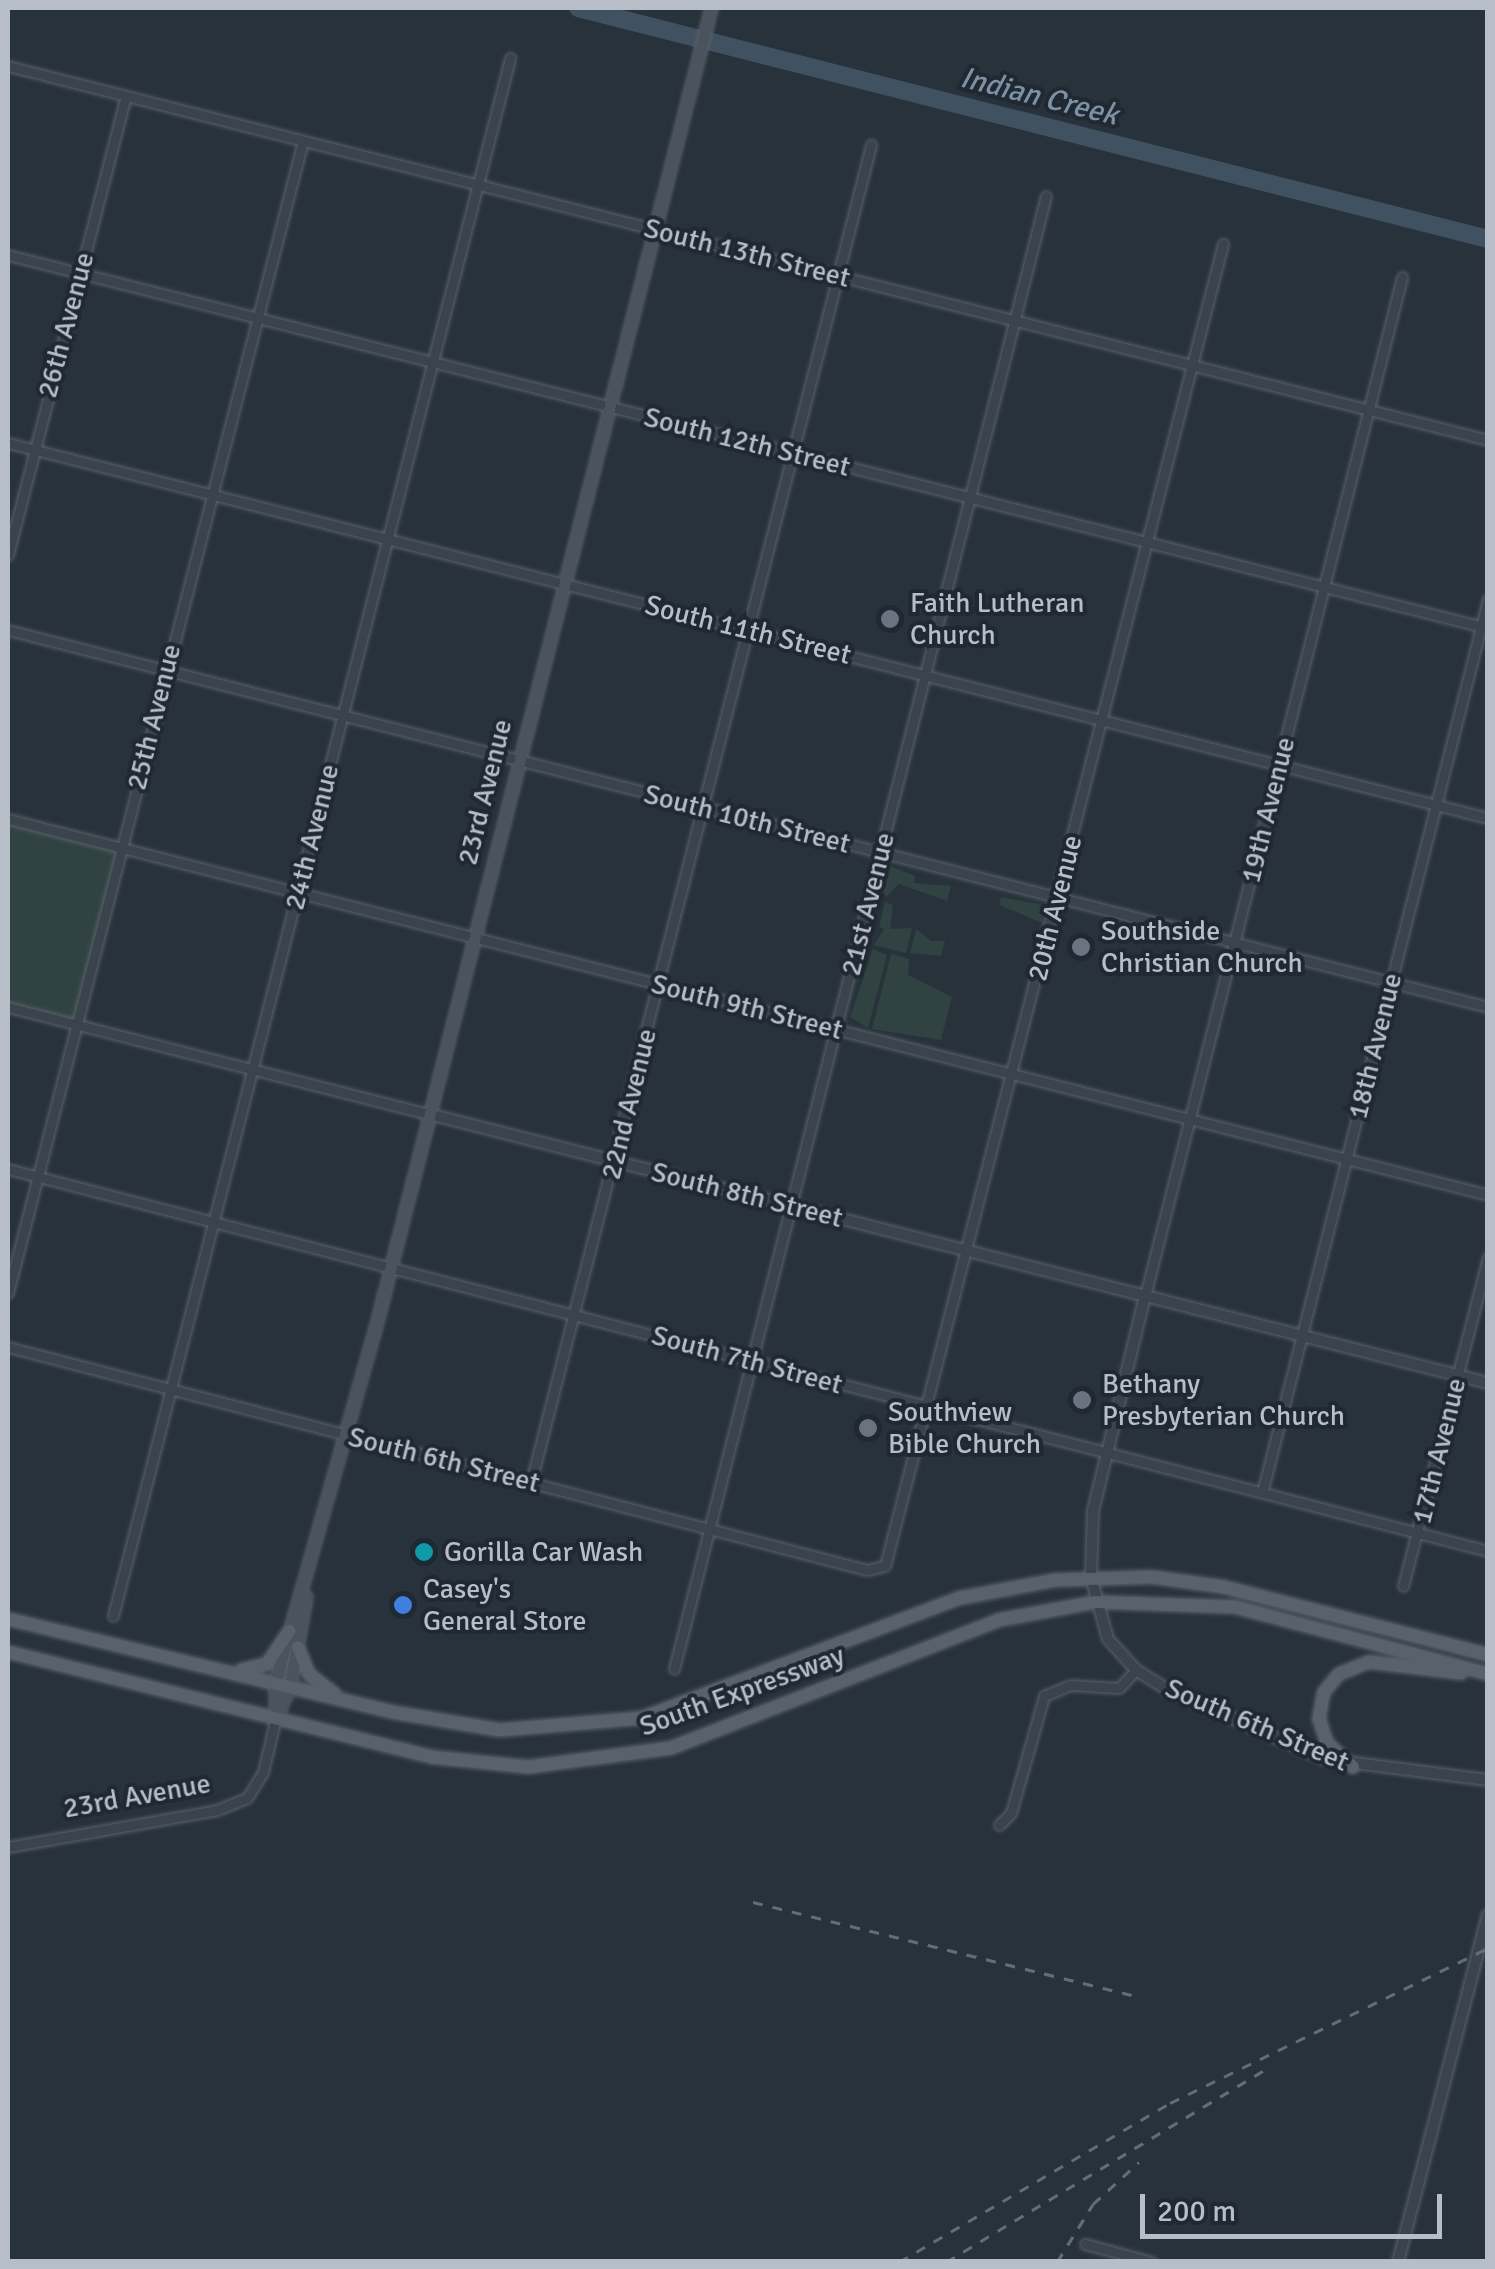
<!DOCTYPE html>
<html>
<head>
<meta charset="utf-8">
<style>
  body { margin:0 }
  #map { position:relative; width:1495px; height:2269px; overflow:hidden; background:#28323b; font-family:Signika,sans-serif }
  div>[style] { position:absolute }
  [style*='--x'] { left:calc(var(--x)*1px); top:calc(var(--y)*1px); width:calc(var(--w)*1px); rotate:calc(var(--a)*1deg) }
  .green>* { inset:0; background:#304342 }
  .river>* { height:18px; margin:-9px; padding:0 9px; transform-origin:9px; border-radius:9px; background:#405162 }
  .roads { filter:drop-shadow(0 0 2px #59616a) drop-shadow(0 0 2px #59616a) }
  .minor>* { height:9px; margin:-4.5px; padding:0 4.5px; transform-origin:4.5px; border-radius:4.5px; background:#3b434c }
  .tertiary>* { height:10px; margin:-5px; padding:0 5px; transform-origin:5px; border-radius:5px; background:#3b434c }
  .secondary>* { height:11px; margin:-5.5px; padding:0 5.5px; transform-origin:5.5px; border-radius:5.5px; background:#4a535e }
  .primary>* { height:12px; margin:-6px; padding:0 6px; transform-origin:6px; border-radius:6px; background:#59626c }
  .rail>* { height:2.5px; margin-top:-1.25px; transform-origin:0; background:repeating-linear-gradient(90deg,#636d77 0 10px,transparent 0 20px) }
  .dots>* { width:28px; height:28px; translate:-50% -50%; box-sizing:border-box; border:5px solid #202831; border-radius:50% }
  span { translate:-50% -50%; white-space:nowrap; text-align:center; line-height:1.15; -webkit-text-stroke:8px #202831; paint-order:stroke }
  .street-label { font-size:28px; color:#b7bec7 }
  .poi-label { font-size:28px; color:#b7bec7 }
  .left { translate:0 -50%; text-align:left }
  .water-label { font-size:30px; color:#7c91a6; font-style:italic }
  .frame { position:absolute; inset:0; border:10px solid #b7bec7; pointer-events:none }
  .scale { position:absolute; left:1140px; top:2194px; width:302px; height:45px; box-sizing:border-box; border:5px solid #b7bec7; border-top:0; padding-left:12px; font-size:30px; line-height:35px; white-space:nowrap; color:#b7bec7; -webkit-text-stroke:8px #202831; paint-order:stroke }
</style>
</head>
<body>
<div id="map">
  <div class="green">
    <i style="clip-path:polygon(8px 819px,121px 848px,77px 1024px,8px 1007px)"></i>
    <i style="clip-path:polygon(890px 866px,915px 876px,914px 883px,951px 886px,947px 901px,899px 884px,886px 897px,881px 888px)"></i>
    <i style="clip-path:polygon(1001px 897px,1043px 905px,1043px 923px,999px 905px)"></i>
    <i style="clip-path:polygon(885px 902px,893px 905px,890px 929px,912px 928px,906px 953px,874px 945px,884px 929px,879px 927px)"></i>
    <i style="clip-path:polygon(916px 929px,931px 941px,945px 941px,941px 956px,910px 953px)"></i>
    <i style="clip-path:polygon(873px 949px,887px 955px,868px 1028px,850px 1017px)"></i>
    <i style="clip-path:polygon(891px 954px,909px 959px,908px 975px,952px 997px,941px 1040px,872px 1029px)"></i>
  </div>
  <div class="river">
    <i style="--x:578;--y:8;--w:939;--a:14.24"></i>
  </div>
  <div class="roads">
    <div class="minor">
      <i style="--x:8;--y:66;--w:1527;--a:14.18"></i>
      <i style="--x:8;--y:255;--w:1526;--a:14.15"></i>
      <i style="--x:8;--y:443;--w:1527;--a:14.22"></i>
      <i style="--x:8;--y:555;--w:474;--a:-75.6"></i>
      <i style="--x:8;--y:630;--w:1527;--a:14.29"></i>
      <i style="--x:8;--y:819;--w:1527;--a:14.25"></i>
      <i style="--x:8;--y:1007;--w:434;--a:14.3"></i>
      <i style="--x:8;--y:1169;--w:1529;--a:14.47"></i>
      <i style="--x:8;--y:1293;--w:1189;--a:-75.64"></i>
      <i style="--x:1145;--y:1296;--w:1051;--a:-75.84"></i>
      <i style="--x:8;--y:1347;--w:887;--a:14.55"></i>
      <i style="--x:867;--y:1570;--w:18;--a:-13"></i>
      <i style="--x:885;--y:1566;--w:1365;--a:-75.66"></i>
      <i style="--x:531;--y:1482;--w:1380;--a:-75.73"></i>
      <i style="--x:1262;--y:1493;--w:922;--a:-75.81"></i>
      <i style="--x:1403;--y:1586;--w:340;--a:-75.5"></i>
      <i style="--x:113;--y:1616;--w:1608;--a:-75.7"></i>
      <i style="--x:674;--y:1669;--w:1519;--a:-75.83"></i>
      <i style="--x:999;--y:1825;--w:17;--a:-45"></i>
      <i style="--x:1011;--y:1813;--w:122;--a:-74.2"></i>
      <i style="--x:1044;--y:1696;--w:28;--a:-23"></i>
      <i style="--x:1070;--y:1685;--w:49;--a:3.5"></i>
      <i style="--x:1119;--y:1688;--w:25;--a:-47"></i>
      <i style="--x:8;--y:1847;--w:212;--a:-10"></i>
      <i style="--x:217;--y:1810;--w:32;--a:-22"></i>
      <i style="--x:247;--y:1798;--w:31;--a:-58"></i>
      <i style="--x:263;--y:1772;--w:57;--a:-76.7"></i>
      <i style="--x:1085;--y:2244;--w:69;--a:15"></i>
    </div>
    <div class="tertiary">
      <i style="--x:429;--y:1114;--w:1093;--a:14.25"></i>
      <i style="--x:1145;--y:1296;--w:221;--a:103.6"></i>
      <i style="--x:1093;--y:1511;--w:66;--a:91.7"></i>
      <i style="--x:1091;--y:1577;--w:64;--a:74.7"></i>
      <i style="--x:1108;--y:1639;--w:42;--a:47.9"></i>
      <i style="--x:1136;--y:1670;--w:34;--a:32"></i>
      <i style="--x:1165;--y:1688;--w:174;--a:24.1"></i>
      <i style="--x:1324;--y:1759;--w:165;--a:7.3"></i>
      <i style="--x:1398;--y:2262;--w:358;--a:-75.5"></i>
    </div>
    <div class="secondary">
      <i style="--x:276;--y:1717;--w:35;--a:-92"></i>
      <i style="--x:275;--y:1682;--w:363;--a:-74.2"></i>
      <i style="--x:374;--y:1333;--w:1367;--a:-75.73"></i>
      <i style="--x:276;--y:1717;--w:34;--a:-66"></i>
      <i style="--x:290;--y:1686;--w:91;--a:-79.9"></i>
    </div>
    <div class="primary">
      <i style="--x:8;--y:1619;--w:395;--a:13.6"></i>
      <i style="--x:392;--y:1712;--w:109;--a:9.5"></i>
      <i style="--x:500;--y:1730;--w:143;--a:-4.8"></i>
      <i style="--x:642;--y:1718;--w:340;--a:-20.7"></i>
      <i style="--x:960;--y:1598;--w:98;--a:-10.6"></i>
      <i style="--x:1056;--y:1580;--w:96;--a:-1.8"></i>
      <i style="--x:1152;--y:1577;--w:73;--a:7.9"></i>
      <i style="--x:1224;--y:1587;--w:273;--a:14.4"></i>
      <i style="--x:298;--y:1647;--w:29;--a:68"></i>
      <i style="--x:309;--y:1674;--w:33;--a:38"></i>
      <i style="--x:8;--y:1652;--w:436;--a:13.9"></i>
      <i style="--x:431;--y:1757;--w:98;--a:5.9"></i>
      <i style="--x:528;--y:1767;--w:144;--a:-7.6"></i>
      <i style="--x:671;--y:1748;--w:352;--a:-21.3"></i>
      <i style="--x:999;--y:1620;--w:99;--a:-10.5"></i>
      <i style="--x:1096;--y:1602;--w:139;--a:2.1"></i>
      <i style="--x:1235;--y:1607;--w:262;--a:14.8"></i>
      <i style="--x:241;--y:1670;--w:27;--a:-13"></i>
      <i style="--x:267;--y:1664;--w:40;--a:-56"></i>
      <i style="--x:1353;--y:1767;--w:35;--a:-137"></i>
      <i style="--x:1327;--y:1743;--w:25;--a:-108"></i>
      <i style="--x:1319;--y:1719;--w:27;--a:-80"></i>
      <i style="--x:1324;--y:1692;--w:23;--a:-50"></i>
      <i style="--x:1339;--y:1674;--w:32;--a:-22"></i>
      <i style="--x:1369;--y:1662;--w:93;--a:6.8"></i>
    </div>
  </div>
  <div class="rail">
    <i style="--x:753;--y:1902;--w:390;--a:13.8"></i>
    <i style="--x:899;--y:2262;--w:314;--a:-30.4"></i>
    <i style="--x:1170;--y:2103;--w:354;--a:-26"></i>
    <i style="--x:946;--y:2262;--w:370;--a:-31.1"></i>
    <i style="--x:1057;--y:2262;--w:68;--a:-58.2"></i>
    <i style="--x:1093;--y:2204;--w:62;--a:-42.4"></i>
  </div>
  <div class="dots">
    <i style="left:890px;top:619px;background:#6b7280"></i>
    <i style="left:1081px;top:947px;background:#6b7280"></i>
    <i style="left:1082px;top:1400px;background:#6b7280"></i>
    <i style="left:868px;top:1428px;background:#6b7280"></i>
    <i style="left:424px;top:1552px;background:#0f9aa8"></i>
    <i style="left:403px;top:1605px;background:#3f7fe0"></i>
  </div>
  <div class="street-label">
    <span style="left:747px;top:253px;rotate:14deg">South 13th Street</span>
    <span style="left:66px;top:325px;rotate:-75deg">26th Avenue</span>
    <span style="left:747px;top:442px;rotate:14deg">South 12th Street</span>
    <span style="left:748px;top:630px;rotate:14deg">South 11th Street</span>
    <span style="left:154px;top:717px;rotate:-76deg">25th Avenue</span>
    <span style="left:485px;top:792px;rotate:-76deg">23rd Avenue</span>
    <span style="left:1268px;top:810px;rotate:-76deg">19th Avenue</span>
    <span style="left:747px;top:819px;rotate:14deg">South 10th Street</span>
    <span style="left:312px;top:837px;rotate:-76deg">24th Avenue</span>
    <span style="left:868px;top:904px;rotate:-76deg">21st Avenue</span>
    <span style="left:1055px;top:908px;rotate:-76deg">20th Avenue</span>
    <span style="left:747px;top:1007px;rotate:14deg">South 9th Street</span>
    <span style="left:1375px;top:1046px;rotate:-76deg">18th Avenue</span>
    <span style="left:629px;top:1104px;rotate:-76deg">22nd Avenue</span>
    <span style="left:747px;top:1195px;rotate:14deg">South 8th Street</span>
    <span style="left:747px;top:1360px;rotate:15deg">South 7th Street</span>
    <span style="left:1439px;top:1451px;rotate:-76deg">17th Avenue</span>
    <span style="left:444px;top:1460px;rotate:14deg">South 6th Street</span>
    <span style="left:742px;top:1691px;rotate:-20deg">South Expressway</span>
    <span style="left:1257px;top:1725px;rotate:23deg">South 6th Street</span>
    <span style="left:137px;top:1796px;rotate:-10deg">23rd Avenue</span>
  </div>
  <div class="poi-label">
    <span class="left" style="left:910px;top:619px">Faith Lutheran<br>Church</span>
    <span class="left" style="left:1101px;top:947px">Southside<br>Christian Church</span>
    <span class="left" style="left:1102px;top:1400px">Bethany<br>Presbyterian Church</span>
    <span class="left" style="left:888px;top:1428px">Southview<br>Bible Church</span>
    <span class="left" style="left:444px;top:1552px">Gorilla Car Wash</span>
    <span class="left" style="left:423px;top:1605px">Casey's<br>General Store</span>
  </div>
  <div class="water-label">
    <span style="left:1039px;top:97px;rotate:14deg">Indian Creek</span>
  </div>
  <div class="frame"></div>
  <div class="scale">200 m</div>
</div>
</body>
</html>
